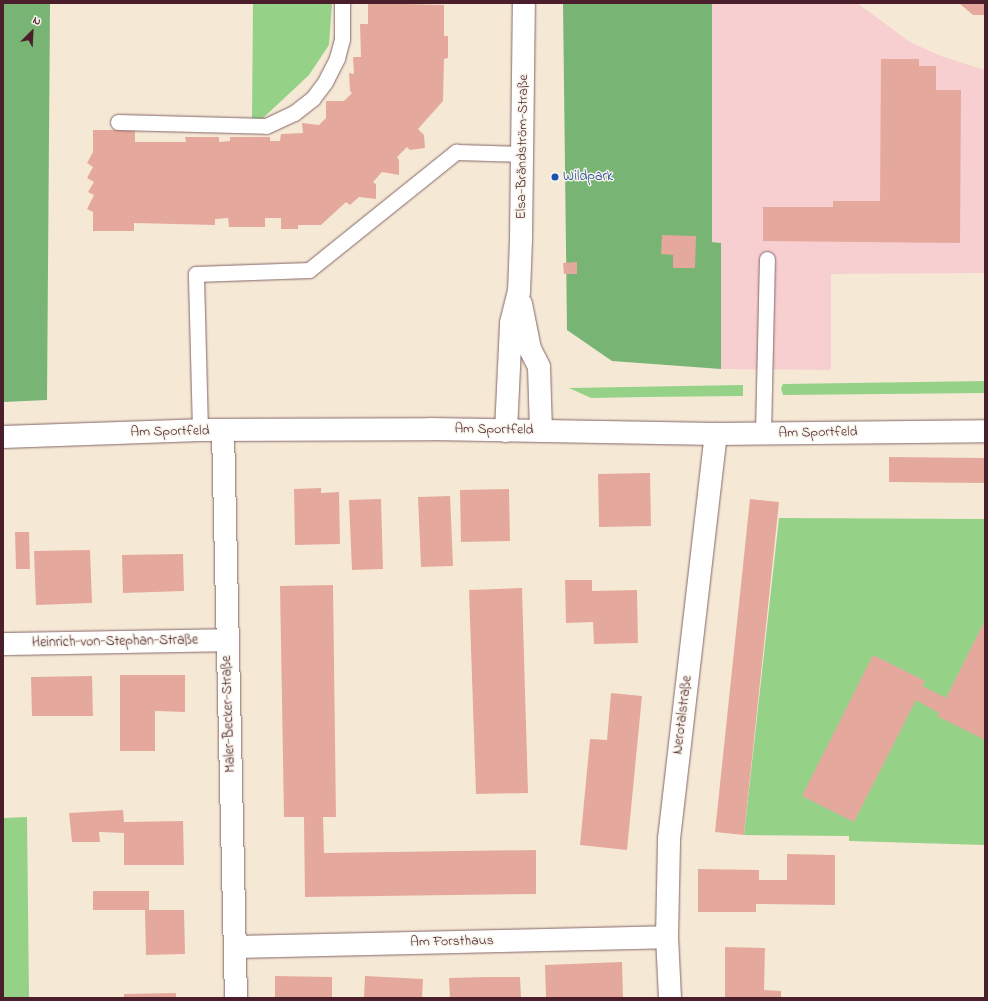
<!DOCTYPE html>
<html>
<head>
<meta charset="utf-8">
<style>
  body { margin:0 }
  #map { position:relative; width:988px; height:1001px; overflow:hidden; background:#f5e9d6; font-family:"Indie Flower",sans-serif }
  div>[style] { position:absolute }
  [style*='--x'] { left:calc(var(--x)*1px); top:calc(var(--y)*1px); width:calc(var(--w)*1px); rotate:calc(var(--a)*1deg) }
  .built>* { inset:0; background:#f7cfd0 }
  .green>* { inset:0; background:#95d288 }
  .forest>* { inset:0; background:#78b474 }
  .building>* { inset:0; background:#e4a99c }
  .roads { filter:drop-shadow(0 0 1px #866667) drop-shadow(0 0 1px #866667) }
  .lane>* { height:15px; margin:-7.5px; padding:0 7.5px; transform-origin:7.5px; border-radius:7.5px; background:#fff }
  .street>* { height:22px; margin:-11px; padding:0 11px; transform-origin:11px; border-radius:11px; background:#fff }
  .dots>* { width:11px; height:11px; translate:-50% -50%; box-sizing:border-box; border:2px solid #f7f3e8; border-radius:50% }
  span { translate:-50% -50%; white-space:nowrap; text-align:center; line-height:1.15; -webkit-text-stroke:3px #f7f3e8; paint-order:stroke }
  .street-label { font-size:14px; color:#4a1f2b }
  .transit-label { font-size:14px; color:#164399 }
  .left { translate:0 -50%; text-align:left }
  .frame { position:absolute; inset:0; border:4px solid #4a1f2b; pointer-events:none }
  .north { position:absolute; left:12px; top:12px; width:40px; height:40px; -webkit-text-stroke:3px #f7f3e8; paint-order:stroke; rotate:24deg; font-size:11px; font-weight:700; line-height:16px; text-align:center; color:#4a1f2b }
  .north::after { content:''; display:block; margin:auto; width:14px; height:18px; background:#4a1f2b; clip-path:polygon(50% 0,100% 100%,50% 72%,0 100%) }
</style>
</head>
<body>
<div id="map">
  <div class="built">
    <i style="clip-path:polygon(712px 3px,857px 3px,910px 42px,941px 56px,985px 70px,985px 273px,831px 274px,831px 370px,721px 369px,721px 243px,712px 242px)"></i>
  </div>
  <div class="green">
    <i style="clip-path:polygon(253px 3px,332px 3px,329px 45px,309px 75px,262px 119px,252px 119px)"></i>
    <i style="clip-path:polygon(985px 381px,985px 393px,783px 395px,781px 388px,783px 384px)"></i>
    <i style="clip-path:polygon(743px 385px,743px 396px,644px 397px,591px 398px,569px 388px)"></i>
    <i style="clip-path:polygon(779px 518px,985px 519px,985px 845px,849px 841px,849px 836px,744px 835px)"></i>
    <i style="clip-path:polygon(27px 817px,29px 998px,3px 998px,3px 818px)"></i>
  </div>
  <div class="forest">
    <i style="clip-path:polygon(3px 3px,50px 3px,47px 400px,3px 402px)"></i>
    <i style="clip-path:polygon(563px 3px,712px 3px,712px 242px,721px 243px,721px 369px,612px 361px,567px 330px)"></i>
  </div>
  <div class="building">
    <i style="clip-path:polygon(368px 3px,444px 5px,444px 36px,448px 36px,448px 58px,444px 59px,443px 101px,418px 129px,424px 135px,425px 148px,410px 150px,407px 147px,397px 157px,399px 160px,399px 175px,382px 172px,373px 182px,376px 184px,376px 199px,359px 197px,350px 205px,346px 202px,321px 225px,298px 225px,298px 229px,281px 229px,281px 218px,265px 218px,265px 227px,229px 227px,228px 218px,215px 219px,215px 225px,134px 223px,134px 231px,93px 231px,93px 212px,87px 209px,94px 195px,88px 192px,94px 182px,87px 178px,93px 167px,87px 163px,93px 152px,93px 130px,135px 130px,135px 142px,186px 142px,185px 137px,219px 137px,219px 142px,230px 141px,230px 137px,270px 137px,270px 141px,280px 141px,281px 134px,303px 133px,302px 123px,319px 125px,326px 118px,326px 101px,344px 101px,352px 93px,350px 91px,349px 73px,354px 74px,353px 57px,361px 57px,360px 24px,368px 24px)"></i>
    <i style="clip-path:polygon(959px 3px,985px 3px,985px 15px,973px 15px)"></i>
    <i style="clip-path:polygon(881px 59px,919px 59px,919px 66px,936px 66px,936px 90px,961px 90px,960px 243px,763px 241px,763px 207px,833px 207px,833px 201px,880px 201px)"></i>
    <i style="clip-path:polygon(662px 235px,696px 236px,695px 268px,673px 268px,673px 255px,661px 254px)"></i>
    <i style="clip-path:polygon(577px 262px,577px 274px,564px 274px,563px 263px)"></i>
    <i style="clip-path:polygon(889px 457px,985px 458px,985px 483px,889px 482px)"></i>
    <i style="clip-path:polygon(650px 473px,651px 526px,599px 527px,598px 474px)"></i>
    <i style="clip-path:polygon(321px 488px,321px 493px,339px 492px,340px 544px,295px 545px,294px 489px)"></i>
    <i style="clip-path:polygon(509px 489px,510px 541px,461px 542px,460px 490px)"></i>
    <i style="clip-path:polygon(450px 496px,453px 566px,421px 567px,418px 497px)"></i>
    <i style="clip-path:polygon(381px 499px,383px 569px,352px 570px,349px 500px)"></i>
    <i style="clip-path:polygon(750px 499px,779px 502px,744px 835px,715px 832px)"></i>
    <i style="clip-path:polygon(15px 532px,29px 532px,30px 569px,16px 569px)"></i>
    <i style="clip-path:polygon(90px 550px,92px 603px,36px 605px,34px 551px)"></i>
    <i style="clip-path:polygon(183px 554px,184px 591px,123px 593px,122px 555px)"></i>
    <i style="clip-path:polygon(565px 580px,592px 580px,592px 591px,637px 590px,638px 643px,594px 644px,593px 622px,566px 623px)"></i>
    <i style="clip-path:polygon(333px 585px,336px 817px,323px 817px,324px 853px,536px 850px,536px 894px,305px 897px,304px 817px,284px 817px,280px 586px)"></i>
    <i style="clip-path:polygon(522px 588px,528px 793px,476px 794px,469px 590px)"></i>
    <i style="clip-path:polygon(985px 620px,985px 740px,937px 716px,939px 713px,916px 700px,854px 822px,802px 796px,873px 655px,925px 681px,922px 686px,946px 698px)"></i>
    <i style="clip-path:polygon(120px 675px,185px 675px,185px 712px,155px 711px,155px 751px,120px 751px)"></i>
    <i style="clip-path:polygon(92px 676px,93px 716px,32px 716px,31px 677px)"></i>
    <i style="clip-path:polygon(611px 693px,642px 696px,627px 850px,580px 845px,590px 739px,607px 740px)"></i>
    <i style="clip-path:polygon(123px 810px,124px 822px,183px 821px,184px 865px,124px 865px,124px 833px,99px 832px,100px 842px,72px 842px,69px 813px)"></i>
    <i style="clip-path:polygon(787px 854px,835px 855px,835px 905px,756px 904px,756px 912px,698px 912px,698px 869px,759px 870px,759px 880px,787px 880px)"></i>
    <i style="clip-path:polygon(93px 891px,149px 891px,149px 910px,184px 910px,185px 954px,146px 955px,145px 910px,93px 910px)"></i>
    <i style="clip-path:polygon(725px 947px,765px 948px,764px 990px,781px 991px,781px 998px,725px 998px)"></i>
    <i style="clip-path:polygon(622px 962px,623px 998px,546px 998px,545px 965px)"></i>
    <i style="clip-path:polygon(275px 976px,332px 977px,332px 998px,275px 998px)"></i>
    <i style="clip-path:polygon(365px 976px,423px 979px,422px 998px,364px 998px)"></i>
    <i style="clip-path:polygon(485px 977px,520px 977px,521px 998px,450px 998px,449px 978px)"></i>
    <i style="clip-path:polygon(176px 993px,176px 998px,124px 998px,124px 994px)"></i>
  </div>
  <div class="roads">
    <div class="lane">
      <i style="--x:118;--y:122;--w:148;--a:1.5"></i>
      <i style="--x:266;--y:126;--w:31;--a:-25"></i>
      <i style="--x:294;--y:113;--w:24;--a:-38"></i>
      <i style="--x:313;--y:98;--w:20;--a:-53"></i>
      <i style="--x:325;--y:82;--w:27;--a:-63"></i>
      <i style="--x:337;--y:58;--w:20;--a:-75"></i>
      <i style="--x:342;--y:39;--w:36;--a:-90"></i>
      <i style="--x:200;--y:430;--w:156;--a:-91.5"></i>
      <i style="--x:196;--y:274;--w:113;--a:-2"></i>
      <i style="--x:309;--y:270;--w:189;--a:-38.8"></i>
      <i style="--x:456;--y:152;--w:68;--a:1.7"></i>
      <i style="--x:763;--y:433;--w:174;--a:-88.7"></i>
    </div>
    <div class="street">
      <i style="--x:521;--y:304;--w:46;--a:78.7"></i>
      <i style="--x:530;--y:349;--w:20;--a:63"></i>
      <i style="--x:539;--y:367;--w:64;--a:88.2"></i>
      <i style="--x:223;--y:431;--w:567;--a:88.69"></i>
      <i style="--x:506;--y:431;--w:108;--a:-87.3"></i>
      <i style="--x:511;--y:323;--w:32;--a:-76"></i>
      <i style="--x:519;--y:292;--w:53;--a:-87.8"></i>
      <i style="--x:521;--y:239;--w:236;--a:-89.3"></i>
      <i style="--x:3;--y:437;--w:197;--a:-2"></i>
      <i style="--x:200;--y:430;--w:230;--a:-0.2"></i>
      <i style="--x:430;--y:429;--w:286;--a:1"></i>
      <i style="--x:716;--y:434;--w:269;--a:-0.6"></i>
      <i style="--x:3;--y:644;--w:224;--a:-1"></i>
      <i style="--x:236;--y:947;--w:431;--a:-1.3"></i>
      <i style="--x:670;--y:998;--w:61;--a:-92.8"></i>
      <i style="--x:667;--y:937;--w:98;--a:-88.8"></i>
      <i style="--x:669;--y:839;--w:408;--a:-83.4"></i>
    </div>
  </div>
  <div class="dots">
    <i style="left:555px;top:177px;background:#1a4fb4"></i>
  </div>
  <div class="street-label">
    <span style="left:523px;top:147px;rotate:-89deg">Elsa-Brändström-Straße</span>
    <span style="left:494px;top:430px;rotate:1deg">Am Sportfeld</span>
    <span style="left:170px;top:432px;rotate:-1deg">Am Sportfeld</span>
    <span style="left:818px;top:433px;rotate:-1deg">Am Sportfeld</span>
    <span style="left:115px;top:642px;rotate:-1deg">Heinrich-von-Stephan-Straße</span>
    <span style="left:229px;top:714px;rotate:-92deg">Maler-Becker-Straße</span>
    <span style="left:683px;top:715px;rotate:-83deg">Nerotalstraße</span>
    <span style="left:452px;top:942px;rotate:-1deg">Am Forsthaus</span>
  </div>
  <div class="transit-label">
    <span class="left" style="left:563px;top:177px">Wildpark</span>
  </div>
  <div class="frame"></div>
  <div class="north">N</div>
</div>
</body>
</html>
